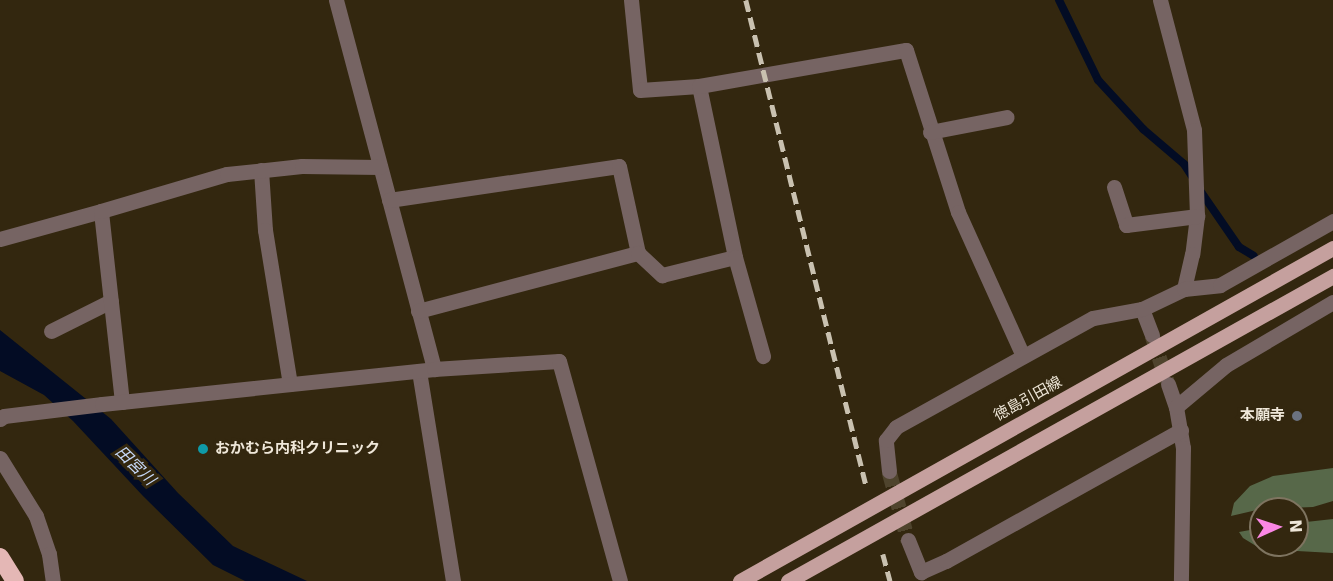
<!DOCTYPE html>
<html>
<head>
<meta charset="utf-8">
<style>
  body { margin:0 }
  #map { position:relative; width:1333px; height:581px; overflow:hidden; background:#33270f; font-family:"DejaVu Sans","Noto Sans JP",sans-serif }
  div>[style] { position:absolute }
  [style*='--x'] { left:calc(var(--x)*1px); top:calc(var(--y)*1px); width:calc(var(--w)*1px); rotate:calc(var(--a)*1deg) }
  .forest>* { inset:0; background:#576849 }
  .water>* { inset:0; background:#030c24 }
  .stream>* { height:8px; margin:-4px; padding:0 4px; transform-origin:4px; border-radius:4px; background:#030c24 }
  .street-tunnel>* { height:15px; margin-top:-7.5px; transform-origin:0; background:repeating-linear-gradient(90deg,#4f442d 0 15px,transparent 0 23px) }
  .street>* { height:15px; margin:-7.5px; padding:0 7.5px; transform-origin:7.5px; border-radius:7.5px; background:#766463 }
  .primary>* { height:15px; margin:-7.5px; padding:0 7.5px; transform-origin:7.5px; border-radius:7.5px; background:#c5a09e }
  .highway>* { height:18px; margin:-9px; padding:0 9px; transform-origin:9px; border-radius:9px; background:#e4b7b5 }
  .rail>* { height:4.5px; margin-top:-2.25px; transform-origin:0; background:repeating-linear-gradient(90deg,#c9c1b0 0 12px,transparent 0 18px) }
  .dots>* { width:16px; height:16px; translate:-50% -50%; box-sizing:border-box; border:3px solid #33270f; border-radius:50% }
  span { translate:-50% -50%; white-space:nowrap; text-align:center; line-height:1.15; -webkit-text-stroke:6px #33270f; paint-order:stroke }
  .street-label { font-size:15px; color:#efe7d9 }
  .poi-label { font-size:15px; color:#efe7d9; font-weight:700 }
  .right { translate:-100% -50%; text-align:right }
  .left { translate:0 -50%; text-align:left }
  .water-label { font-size:16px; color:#c6d8f8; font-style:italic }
  .north { position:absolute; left:1249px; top:497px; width:60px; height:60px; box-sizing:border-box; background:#33270f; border:2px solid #7e7460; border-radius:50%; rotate:87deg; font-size:16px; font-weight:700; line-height:24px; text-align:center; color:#efe7d9 }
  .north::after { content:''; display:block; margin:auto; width:21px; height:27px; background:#fb87e5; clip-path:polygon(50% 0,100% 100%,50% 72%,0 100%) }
</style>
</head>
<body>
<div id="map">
  <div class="forest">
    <i style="clip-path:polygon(1333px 468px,1333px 501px,1313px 507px,1261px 509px,1231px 516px,1234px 503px,1250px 486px,1273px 476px)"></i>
    <i style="clip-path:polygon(1333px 519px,1333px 553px,1261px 549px,1243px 538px,1239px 532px,1261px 528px,1261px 545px,1297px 545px,1297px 523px)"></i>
  </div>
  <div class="water">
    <i style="clip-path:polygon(0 330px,111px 419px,178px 493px,233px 546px,307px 581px,245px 581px,213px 565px,143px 496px,73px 421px,44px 395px,0 371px)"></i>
  </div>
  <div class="stream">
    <i style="--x:1059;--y:0;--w:89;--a:64"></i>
    <i style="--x:1098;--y:80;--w:67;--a:47.4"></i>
    <i style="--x:1143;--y:129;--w:54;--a:40.5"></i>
    <i style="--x:1184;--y:164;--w:17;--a:57"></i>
    <i style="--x:1199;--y:189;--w:70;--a:55.4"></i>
    <i style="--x:1239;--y:247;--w:17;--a:31"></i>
  </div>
  <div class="street-tunnel">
    <i style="--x:1152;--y:335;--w:48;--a:71.9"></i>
    <i style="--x:889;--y:471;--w:72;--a:74.6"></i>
  </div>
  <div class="street">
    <i style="--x:336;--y:0;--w:382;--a:75.1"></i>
    <i style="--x:631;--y:0;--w:90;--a:84.3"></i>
    <i style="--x:640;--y:90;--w:59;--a:-3.9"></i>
    <i style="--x:699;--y:86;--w:175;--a:78.1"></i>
    <i style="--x:1160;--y:0;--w:134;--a:75.3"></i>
    <i style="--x:1194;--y:130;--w:86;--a:88"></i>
    <i style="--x:1197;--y:216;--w:38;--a:97"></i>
    <i style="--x:1192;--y:254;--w:36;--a:103"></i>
    <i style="--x:699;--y:86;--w:210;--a:-9.9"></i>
    <i style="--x:906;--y:50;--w:170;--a:72.2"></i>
    <i style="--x:958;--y:212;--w:158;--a:65.7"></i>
    <i style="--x:930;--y:132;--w:78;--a:-11"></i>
    <i style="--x:261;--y:170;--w:60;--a:86.2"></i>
    <i style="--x:265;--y:230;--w:156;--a:80.8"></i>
    <i style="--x:1114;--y:187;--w:40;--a:72"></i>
    <i style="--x:1126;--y:225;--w:72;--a:-7.2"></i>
    <i style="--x:389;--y:200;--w:232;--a:-8.4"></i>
    <i style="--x:619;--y:166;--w:89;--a:77.7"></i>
    <i style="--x:0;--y:239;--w:105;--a:-15.5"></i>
    <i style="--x:1142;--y:309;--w:28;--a:69"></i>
    <i style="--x:418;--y:311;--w:228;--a:-14.8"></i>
    <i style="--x:638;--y:253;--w:33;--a:43"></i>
    <i style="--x:662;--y:275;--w:75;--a:-13.9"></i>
    <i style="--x:735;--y:257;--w:103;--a:74.2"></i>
    <i style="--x:51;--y:331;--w:67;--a:-26.6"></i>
    <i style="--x:419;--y:371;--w:213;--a:80.8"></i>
    <i style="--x:1168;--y:384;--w:24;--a:71"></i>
    <i style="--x:1176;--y:407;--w:42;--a:80.3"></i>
    <i style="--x:1183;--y:448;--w:133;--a:90.9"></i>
    <i style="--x:122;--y:402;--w:192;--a:-96.3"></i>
    <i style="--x:101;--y:211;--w:131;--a:-16.4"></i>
    <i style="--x:227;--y:174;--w:75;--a:-6.1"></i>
    <i style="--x:302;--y:166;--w:78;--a:0.7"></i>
    <i style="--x:1176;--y:407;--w:65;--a:-40"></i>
    <i style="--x:1226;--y:365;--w:124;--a:-30.5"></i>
    <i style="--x:0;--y:419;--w:5;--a:-37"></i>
    <i style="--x:4;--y:416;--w:99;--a:-7"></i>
    <i style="--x:102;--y:404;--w:334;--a:-6"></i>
    <i style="--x:434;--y:369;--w:125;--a:-3.7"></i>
    <i style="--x:559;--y:361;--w:228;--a:74.5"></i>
    <i style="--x:0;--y:458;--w:68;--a:58.2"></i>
    <i style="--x:36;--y:516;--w:40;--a:71.1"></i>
    <i style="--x:49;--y:554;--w:27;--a:82"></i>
    <i style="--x:889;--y:471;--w:31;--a:-96"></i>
    <i style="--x:886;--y:440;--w:16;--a:-52"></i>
    <i style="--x:896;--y:427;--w:225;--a:-29"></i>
    <i style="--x:1093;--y:318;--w:50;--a:-10.4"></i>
    <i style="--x:1142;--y:309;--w:47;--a:-25.5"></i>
    <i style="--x:1184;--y:289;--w:36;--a:-6"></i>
    <i style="--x:1220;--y:285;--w:130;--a:-29.5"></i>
    <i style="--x:908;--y:540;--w:35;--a:68"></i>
    <i style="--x:921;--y:572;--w:27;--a:-24"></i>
    <i style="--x:946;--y:561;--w:269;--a:-29.1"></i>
  </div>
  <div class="primary">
    <i style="--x:740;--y:581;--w:680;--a:-29.32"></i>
    <i style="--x:788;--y:581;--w:625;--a:-29.23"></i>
  </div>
  <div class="highway">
    <i style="--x:0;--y:557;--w:28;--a:58"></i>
  </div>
  <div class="rail">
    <i style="--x:746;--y:0;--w:499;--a:76.1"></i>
    <i style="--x:883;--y:554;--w:28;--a:75"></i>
  </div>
  <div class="dots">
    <i style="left:1297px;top:416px;background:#6b7280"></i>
    <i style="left:203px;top:449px;background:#0f9aa8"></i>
  </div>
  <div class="street-label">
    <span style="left:1028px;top:399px;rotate:-29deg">徳島引田線</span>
  </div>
  <div class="poi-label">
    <span class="right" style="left:1285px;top:416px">本願寺</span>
    <span class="left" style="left:215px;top:449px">おかむら内科クリニック</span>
  </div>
  <div class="water-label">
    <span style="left:135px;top:466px;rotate:44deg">田宮川</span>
  </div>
  <div class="north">N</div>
</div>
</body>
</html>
